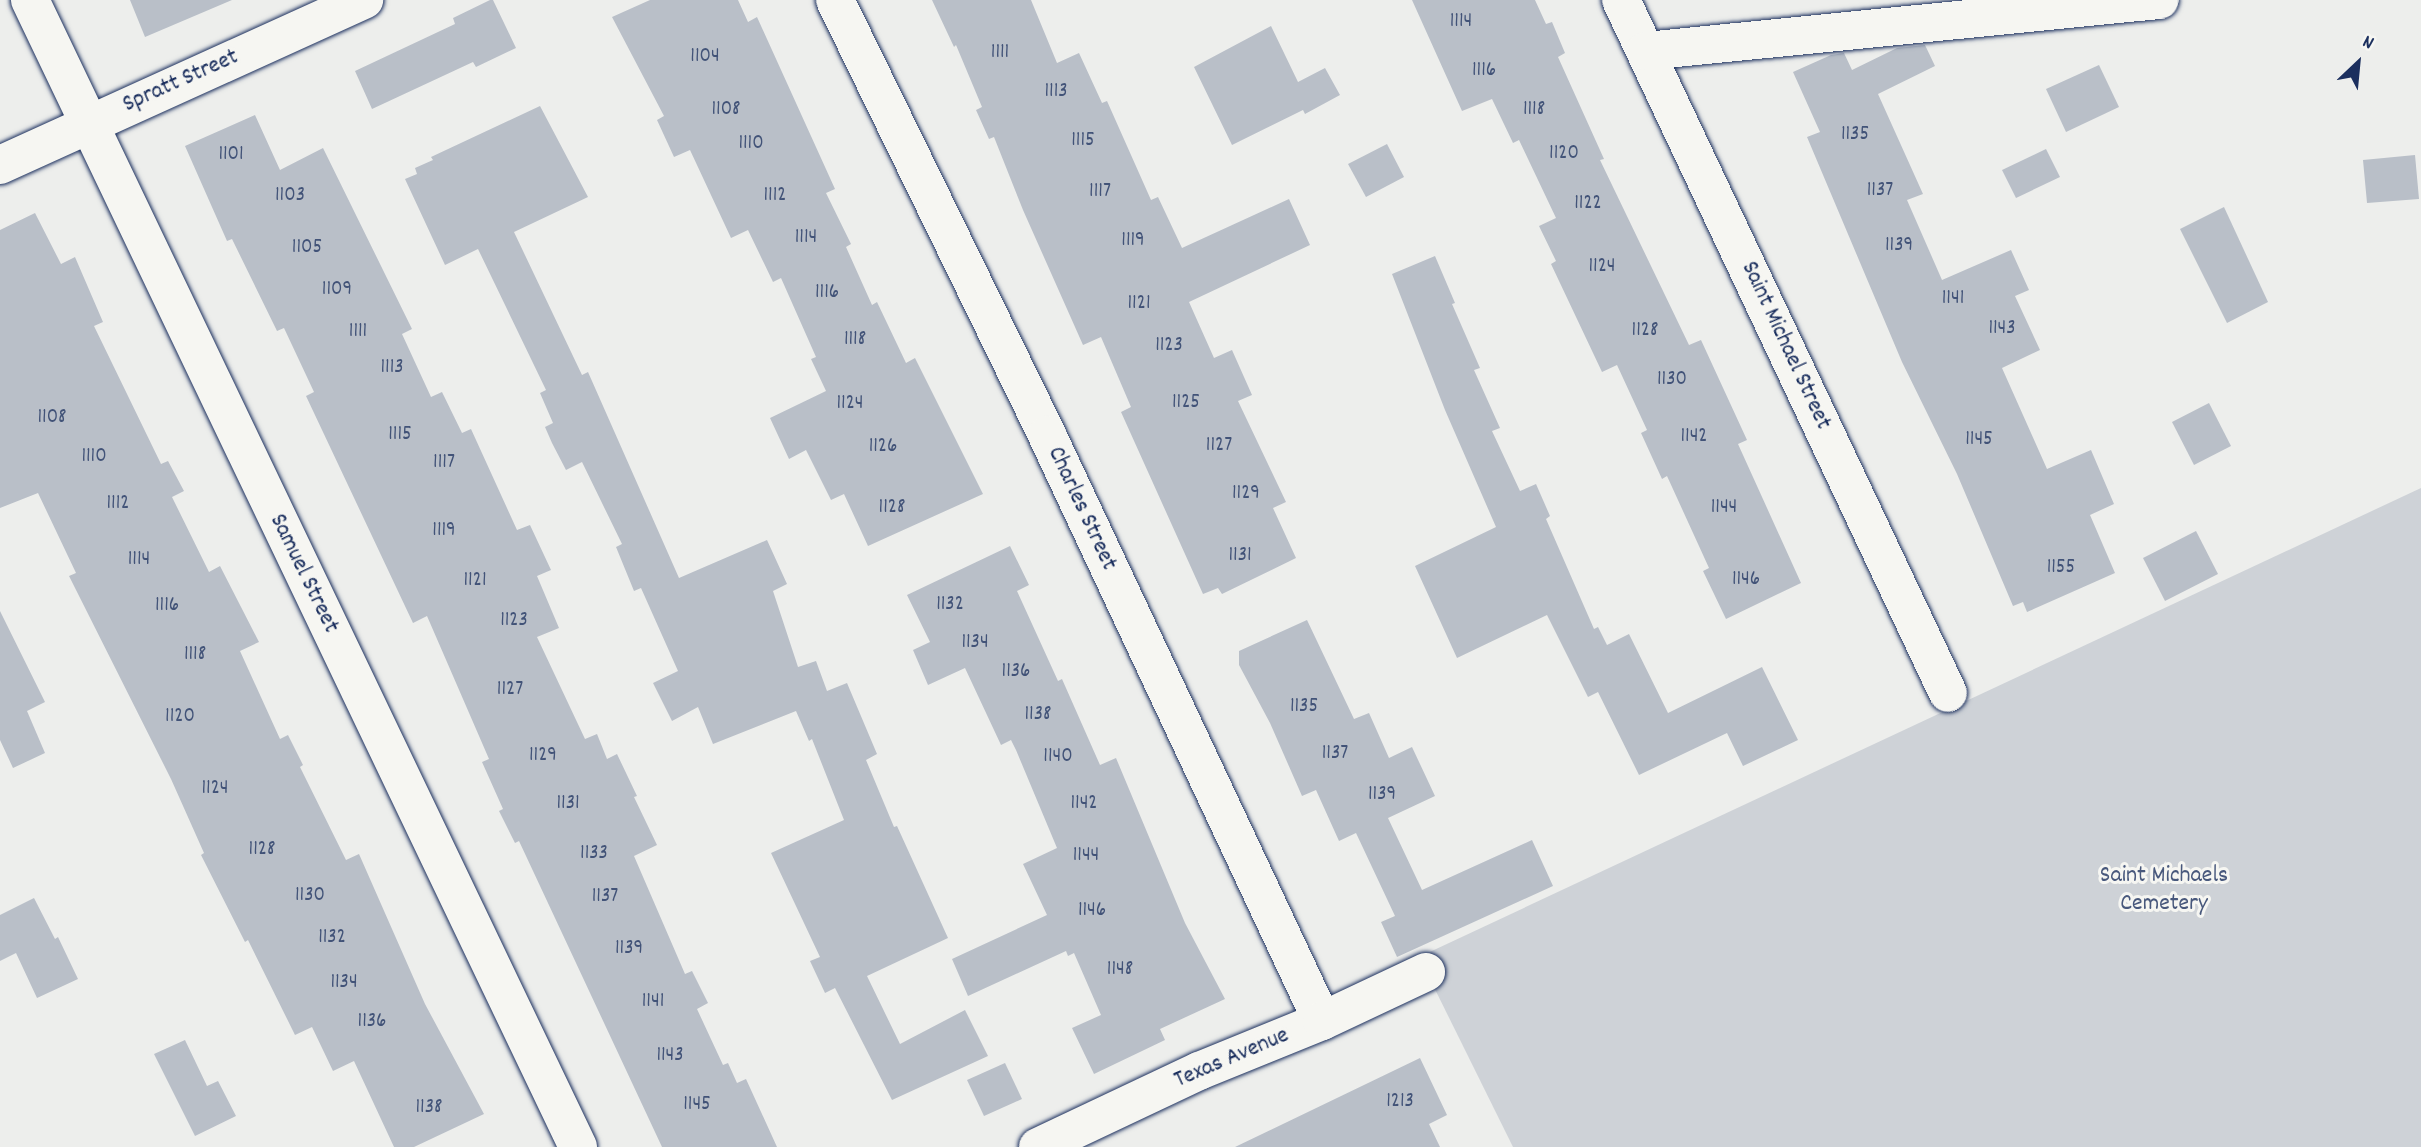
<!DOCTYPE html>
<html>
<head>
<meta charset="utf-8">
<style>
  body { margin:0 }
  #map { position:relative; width:2421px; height:1147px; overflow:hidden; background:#edeeec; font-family:Dekko,sans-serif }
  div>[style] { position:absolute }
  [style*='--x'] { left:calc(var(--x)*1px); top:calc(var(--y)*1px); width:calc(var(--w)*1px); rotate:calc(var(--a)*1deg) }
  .green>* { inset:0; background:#ced2d7 }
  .building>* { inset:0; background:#b9bfc8 }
  .roads { filter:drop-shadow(0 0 2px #1b2f5e) drop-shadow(0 0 2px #1b2f5e) }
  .street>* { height:38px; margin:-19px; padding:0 19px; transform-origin:19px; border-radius:19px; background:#f6f6f2 }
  span { translate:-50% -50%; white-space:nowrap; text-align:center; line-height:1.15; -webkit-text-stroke:6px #f6f6f2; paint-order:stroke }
  .number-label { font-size:21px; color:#425378 }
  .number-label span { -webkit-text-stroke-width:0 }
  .street-label { font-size:24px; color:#1b2f5e }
  .park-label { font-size:24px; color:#48587c }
  .north { position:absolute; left:2323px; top:28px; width:70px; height:70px; -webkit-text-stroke:5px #f6f6f2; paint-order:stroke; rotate:26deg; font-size:19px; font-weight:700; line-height:28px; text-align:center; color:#1b2f5e }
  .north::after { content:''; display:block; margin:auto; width:24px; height:32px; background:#1b2f5e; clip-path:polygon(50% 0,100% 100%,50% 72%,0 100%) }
</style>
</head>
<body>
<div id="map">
  <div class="green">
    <i style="clip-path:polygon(2421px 488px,2421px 1147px,1513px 1147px,1419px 957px)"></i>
  </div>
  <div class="building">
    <i style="clip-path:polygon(130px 0,232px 0,145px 37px)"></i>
    <i style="clip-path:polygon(490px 0,493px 0,516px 48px,476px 67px,473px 62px,372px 109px,355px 71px,455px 24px,453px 18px)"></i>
    <i style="clip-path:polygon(650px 0,738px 0,748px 22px,757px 17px,835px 189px,826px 193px,851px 244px,846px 247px,872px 305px,877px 302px,906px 363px,915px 358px,983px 494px,868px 546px,844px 494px,831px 500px,806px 450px,789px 459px,770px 418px,826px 391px,811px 359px,816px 357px,781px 278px,773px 282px,748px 230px,731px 238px,690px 150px,674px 157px,657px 120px,664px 116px,612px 17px)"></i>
    <i style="clip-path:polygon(932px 0,1031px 0,1057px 63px,1079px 53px,1102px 103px,1107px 101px,1151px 200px,1158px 197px,1182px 248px,1289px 199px,1310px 245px,1189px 302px,1214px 358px,1232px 350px,1252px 395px,1238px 401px,1286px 502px,1273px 508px,1296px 558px,1222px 594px,1218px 588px,1203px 594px,1121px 412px,1131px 407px,1101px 337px,1083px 345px,1023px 210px,994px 137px,989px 139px,976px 110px,982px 107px,956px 45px,954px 47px)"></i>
    <i style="clip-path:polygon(1412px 0,1535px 0,1546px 24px,1552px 22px,1565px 53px,1558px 57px,1604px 159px,1600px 160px,1689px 345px,1701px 340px,1747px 440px,1738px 444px,1801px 583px,1726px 619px,1703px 571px,1709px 568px,1667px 476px,1662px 479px,1641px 433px,1647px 430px,1617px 365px,1602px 372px,1551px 264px,1556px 261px,1539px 226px,1556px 218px,1519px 140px,1513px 143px,1492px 99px,1462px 111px)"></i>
    <i style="clip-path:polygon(1271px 26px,1298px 82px,1325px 68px,1340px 95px,1305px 114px,1303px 110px,1232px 145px,1194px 67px)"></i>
    <i style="clip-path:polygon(1925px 45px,1935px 66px,1878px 94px,1923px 194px,1907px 200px,1942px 280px,2011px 250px,2029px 290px,2015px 296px,2040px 350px,2002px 368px,2047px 469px,2091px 450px,2114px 504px,2090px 515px,2115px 573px,2027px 612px,2023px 602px,2013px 606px,1957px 474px,1902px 362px,1807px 137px,1820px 132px,1793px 72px,1831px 55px,1844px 53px,1852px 70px,1897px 48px)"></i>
    <i style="clip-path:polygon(2099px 65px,2119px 107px,2066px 132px,2046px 89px)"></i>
    <i style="clip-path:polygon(540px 106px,588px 197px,514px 232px,582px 375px,588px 372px,679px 578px,767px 540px,787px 584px,773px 591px,798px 667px,816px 661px,827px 691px,847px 683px,877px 754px,866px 760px,894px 827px,897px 826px,948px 938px,867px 976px,900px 1044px,965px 1010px,988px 1056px,892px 1100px,835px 988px,825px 993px,810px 961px,820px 957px,771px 853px,844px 820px,812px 739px,809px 741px,796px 711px,713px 744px,698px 707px,672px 721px,653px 683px,678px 671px,641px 588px,634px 591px,616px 547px,622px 544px,582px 462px,566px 470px,552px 443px,545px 427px,553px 423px,540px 393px,546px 390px,478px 249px,445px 265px,405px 179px,417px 174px,415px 168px,433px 160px,431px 157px)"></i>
    <i style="clip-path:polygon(255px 115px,280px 170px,323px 148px,412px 329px,402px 334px,431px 397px,442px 392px,462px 433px,471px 429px,517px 530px,530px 525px,551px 570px,537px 576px,559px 628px,537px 637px,585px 739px,597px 734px,607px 759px,617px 754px,637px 796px,634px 797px,657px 845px,634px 856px,685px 974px,692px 971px,708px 1003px,697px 1009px,723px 1065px,728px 1063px,737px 1083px,746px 1079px,777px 1147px,662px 1147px,519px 841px,515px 843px,499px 811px,503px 809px,482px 762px,489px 759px,427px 616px,413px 623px,306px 396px,314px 392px,284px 328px,277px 331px,232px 239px,227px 241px,185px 146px)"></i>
    <i style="clip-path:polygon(1387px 144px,1404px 177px,1366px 197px,1348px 164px)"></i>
    <i style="clip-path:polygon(2046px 149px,2060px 177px,2016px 198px,2002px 170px)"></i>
    <i style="clip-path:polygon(2415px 155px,2419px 199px,2367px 203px,2363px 160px)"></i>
    <i style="clip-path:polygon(2224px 207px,2268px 302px,2227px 323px,2180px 229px)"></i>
    <i style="clip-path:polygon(35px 213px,61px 264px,75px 257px,103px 322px,94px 326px,161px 464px,168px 461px,184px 491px,172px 497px,209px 572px,220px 566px,259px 642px,240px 651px,280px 739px,288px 735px,303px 765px,300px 767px,346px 860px,359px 854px,425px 1004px,484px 1114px,414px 1147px,394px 1147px,354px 1061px,333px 1071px,312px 1027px,295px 1035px,248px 940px,245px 942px,201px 855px,204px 853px,171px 779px,69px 576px,76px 573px,38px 493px,0 508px,0 230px)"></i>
    <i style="clip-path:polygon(1435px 256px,1455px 303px,1452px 304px,1480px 368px,1474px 370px,1500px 428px,1492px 431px,1520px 491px,1536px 484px,1550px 516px,1546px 519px,1594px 629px,1598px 627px,1607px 645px,1629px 634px,1668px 713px,1762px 667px,1798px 740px,1743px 766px,1727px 733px,1639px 775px,1598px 692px,1588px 697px,1547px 615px,1457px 658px,1415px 566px,1496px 527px,1445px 410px,1392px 274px)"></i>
    <i style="clip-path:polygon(2209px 403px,2231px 446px,2194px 465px,2172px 422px)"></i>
    <i style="clip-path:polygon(2196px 531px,2218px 574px,2165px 601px,2143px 558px)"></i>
    <i style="clip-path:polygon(1010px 546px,1029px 585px,1017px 591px,1058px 681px,1062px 679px,1100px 765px,1116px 758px,1185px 923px,1225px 999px,1160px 1029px,1165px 1040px,1094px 1074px,1072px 1028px,1101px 1015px,1074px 953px,1068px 956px,1066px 951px,968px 996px,952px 959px,1047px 915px,1023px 864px,1057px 848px,1016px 750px,1011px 740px,1001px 745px,965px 668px,928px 685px,913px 650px,930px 642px,907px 595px)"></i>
    <i style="clip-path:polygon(0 611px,45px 702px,27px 711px,45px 753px,13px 768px,0 740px)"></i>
    <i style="clip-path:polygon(1307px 620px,1354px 719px,1369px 713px,1389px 758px,1412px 747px,1435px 796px,1388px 818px,1422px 890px,1532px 840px,1553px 886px,1397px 957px,1381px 922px,1395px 916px,1356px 833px,1339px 841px,1316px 790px,1302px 796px,1270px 723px,1239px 665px,1239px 651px)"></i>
    <i style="clip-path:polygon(34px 898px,55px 939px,58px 937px,78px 979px,37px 998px,16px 953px,0 961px,0 915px)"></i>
    <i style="clip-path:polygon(185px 1040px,207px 1086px,218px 1081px,236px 1116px,195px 1136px,154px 1054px)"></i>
    <i style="clip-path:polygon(1420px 1058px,1447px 1115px,1429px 1124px,1440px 1147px,1235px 1147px)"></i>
    <i style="clip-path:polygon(1005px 1063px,1022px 1099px,984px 1116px,967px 1080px)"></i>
  </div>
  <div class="roads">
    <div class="street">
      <i style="--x:30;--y:0;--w:1271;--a:64.46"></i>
      <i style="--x:835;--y:0;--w:484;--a:64"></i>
      <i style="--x:1047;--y:435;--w:647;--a:64.86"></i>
      <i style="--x:1621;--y:0;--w:766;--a:64.74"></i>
      <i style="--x:1646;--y:51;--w:516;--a:-5.68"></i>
      <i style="--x:0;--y:165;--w:400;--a:-24.4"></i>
      <i style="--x:1038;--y:1147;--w:178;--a:-25.3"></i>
      <i style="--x:1199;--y:1071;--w:133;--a:-22.1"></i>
      <i style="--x:1322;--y:1021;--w:115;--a:-25.2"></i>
    </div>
  </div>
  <div class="number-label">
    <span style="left:1461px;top:22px">1114</span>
    <span style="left:1000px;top:53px">1111</span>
    <span style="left:705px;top:57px">1104</span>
    <span style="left:1484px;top:71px">1116</span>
    <span style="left:1056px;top:92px">1113</span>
    <span style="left:726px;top:110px">1108</span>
    <span style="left:1534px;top:110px">1118</span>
    <span style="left:1855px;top:135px">1135</span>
    <span style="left:1083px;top:141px">1115</span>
    <span style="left:751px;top:144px">1110</span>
    <span style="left:1564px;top:154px">1120</span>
    <span style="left:231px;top:155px">1101</span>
    <span style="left:1880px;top:191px">1137</span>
    <span style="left:1100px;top:192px">1117</span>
    <span style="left:290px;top:196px">1103</span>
    <span style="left:775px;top:196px">1112</span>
    <span style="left:1588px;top:204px">1122</span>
    <span style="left:806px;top:238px">1114</span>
    <span style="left:1133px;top:241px">1119</span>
    <span style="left:1899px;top:246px">1139</span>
    <span style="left:307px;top:248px">1105</span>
    <span style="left:1602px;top:267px">1124</span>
    <span style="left:337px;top:290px">1109</span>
    <span style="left:827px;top:293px">1116</span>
    <span style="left:1953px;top:299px">1141</span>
    <span style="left:1139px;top:304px">1121</span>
    <span style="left:2002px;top:329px">1143</span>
    <span style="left:1645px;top:331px">1128</span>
    <span style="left:358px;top:332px">1111</span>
    <span style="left:855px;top:340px">1118</span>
    <span style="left:1169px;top:346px">1123</span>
    <span style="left:392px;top:368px">1113</span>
    <span style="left:1672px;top:380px">1130</span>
    <span style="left:1186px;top:403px">1125</span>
    <span style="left:850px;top:404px">1124</span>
    <span style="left:52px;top:418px">1108</span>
    <span style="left:400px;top:435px">1115</span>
    <span style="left:1694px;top:437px">1142</span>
    <span style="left:1979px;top:440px">1145</span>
    <span style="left:1219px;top:446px">1127</span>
    <span style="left:883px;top:447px">1126</span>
    <span style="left:94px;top:457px">1110</span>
    <span style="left:444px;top:463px">1117</span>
    <span style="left:1246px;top:494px">1129</span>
    <span style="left:118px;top:504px">1112</span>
    <span style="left:892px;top:508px">1128</span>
    <span style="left:1724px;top:508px">1144</span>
    <span style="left:444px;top:531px">1119</span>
    <span style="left:1240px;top:556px">1131</span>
    <span style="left:139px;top:560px">1114</span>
    <span style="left:2061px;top:568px">1155</span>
    <span style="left:1746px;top:580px">1146</span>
    <span style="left:475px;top:581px">1121</span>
    <span style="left:950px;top:605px">1132</span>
    <span style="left:167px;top:606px">1116</span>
    <span style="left:514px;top:621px">1123</span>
    <span style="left:975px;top:643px">1134</span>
    <span style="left:195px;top:655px">1118</span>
    <span style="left:1016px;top:672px">1136</span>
    <span style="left:510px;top:690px">1127</span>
    <span style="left:1304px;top:707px">1135</span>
    <span style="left:1038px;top:715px">1138</span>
    <span style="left:180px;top:717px">1120</span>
    <span style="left:1335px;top:754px">1137</span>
    <span style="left:543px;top:756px">1129</span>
    <span style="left:1058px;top:757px">1140</span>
    <span style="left:215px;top:789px">1124</span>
    <span style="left:1382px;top:795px">1139</span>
    <span style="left:568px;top:804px">1131</span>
    <span style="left:1084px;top:804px">1142</span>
    <span style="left:262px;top:850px">1128</span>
    <span style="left:594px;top:854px">1133</span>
    <span style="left:1086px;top:856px">1144</span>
    <span style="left:310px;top:896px">1130</span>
    <span style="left:605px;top:897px">1137</span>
    <span style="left:1092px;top:911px">1146</span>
    <span style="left:332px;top:938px">1132</span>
    <span style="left:629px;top:949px">1139</span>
    <span style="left:1120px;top:970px">1148</span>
    <span style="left:344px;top:983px">1134</span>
    <span style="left:653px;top:1002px">1141</span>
    <span style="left:372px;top:1022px">1136</span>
    <span style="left:670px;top:1056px">1143</span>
    <span style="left:1400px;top:1102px">1213</span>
    <span style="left:697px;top:1105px">1145</span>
    <span style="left:429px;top:1108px">1138</span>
  </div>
  <div class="street-label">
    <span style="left:181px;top:82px;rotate:-24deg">Spratt Street</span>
    <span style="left:1785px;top:346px;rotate:65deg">Saint Michael Street</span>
    <span style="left:1081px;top:509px;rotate:65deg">Charles Street</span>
    <span style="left:303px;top:574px;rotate:64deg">Samuel Street</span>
    <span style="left:1232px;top:1059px;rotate:-23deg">Texas Avenue</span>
  </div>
  <div class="park-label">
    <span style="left:2164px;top:891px">Saint Michaels<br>Cemetery</span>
  </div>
  <div class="north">N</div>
</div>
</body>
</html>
